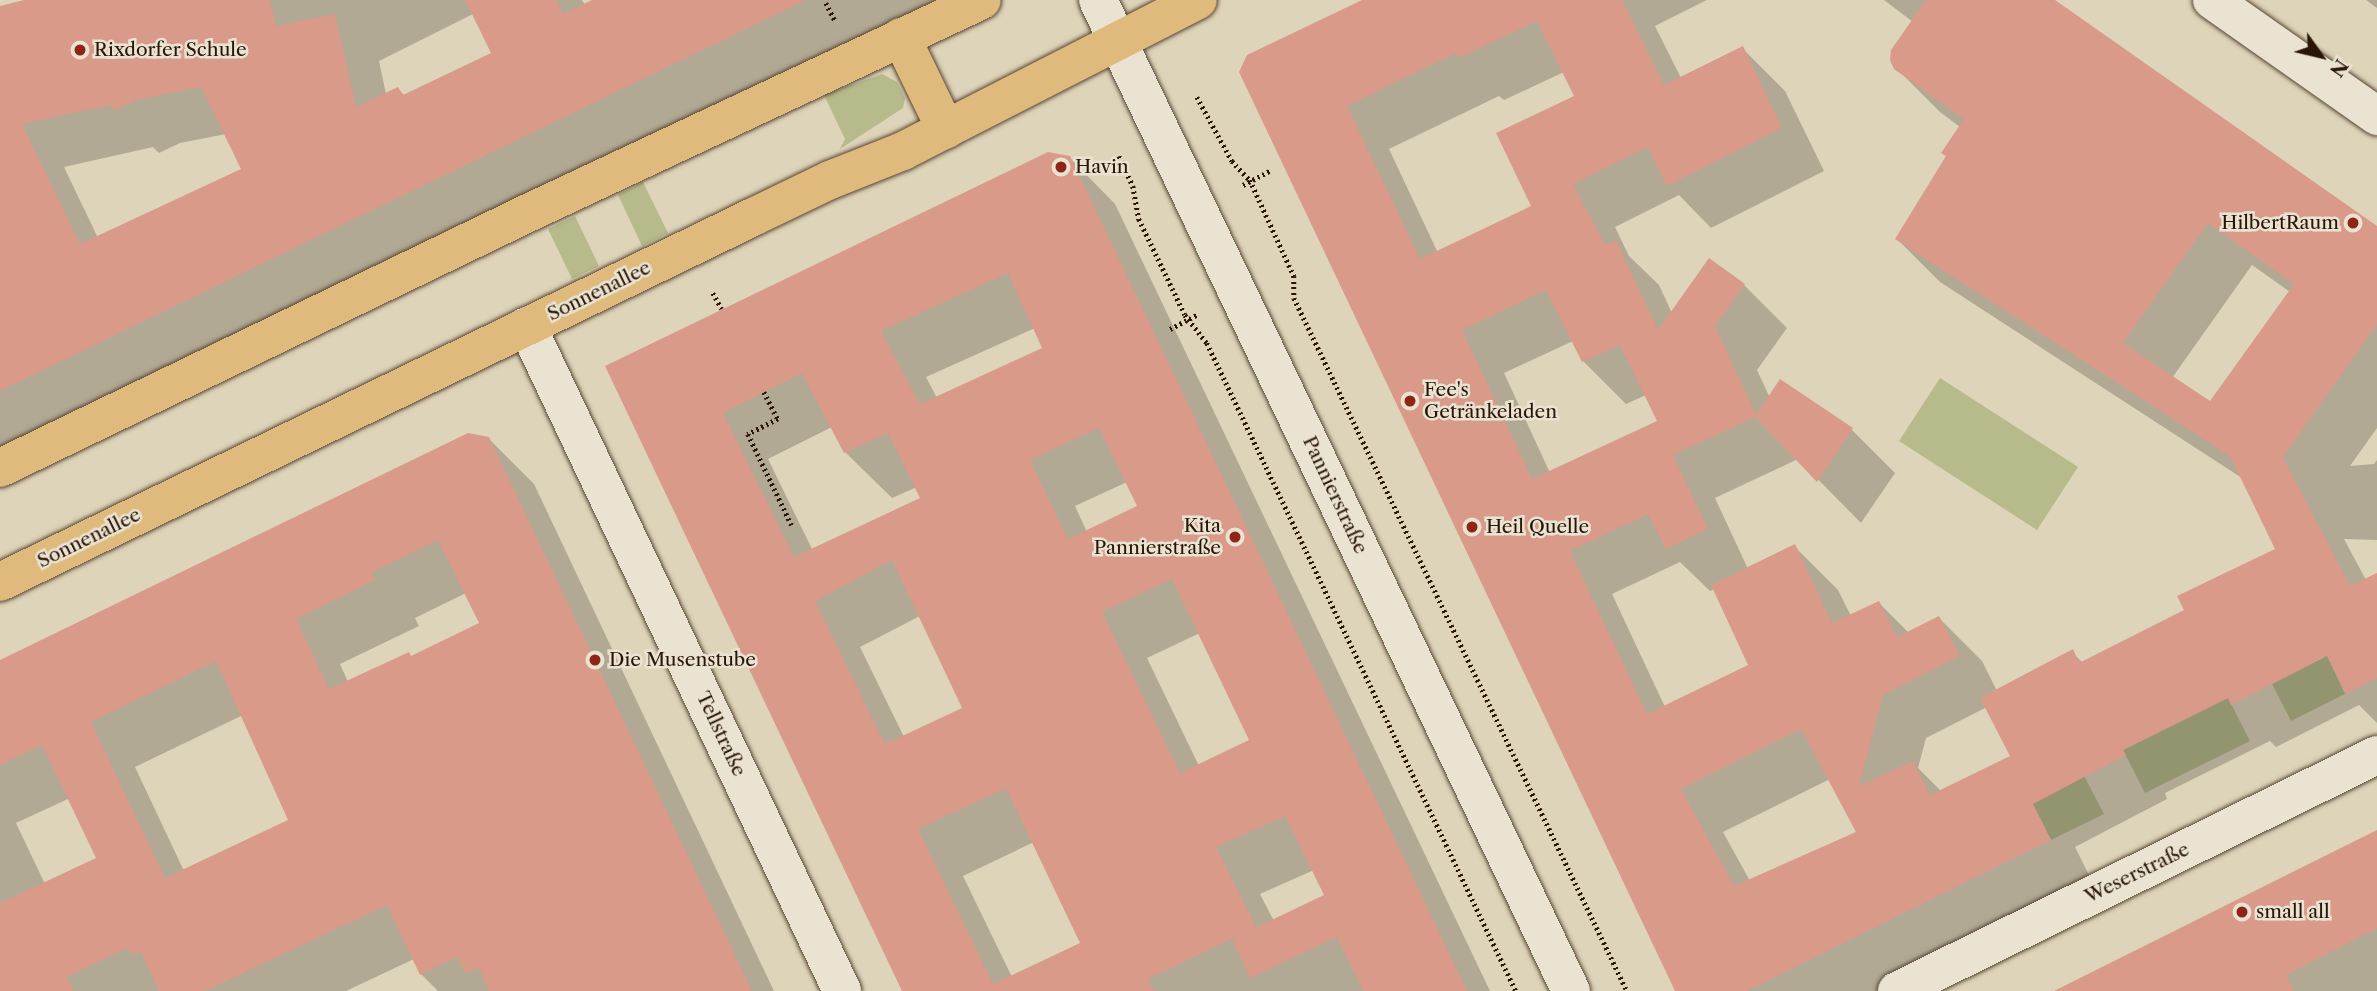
<!DOCTYPE html>
<html>
<head>
<meta charset="utf-8">
<style>
  body { margin:0 }
  #map { position:relative; width:2377px; height:991px; overflow:hidden; background:#ded4b9; font-family:"Libre Caslon Text",serif }
  div>[style] { position:absolute }
  [style*='--x'] { left:calc(var(--x)*1px); top:calc(var(--y)*1px); width:calc(var(--w)*1px); rotate:calc(var(--a)*1deg) }
  .green>* { inset:0; background:#b7bb8b }
  .shadow>* { inset:0; background:#0003 }
  .building>* { inset:0; background:#d99a8a }
  .path>* { height:4.5px; margin-top:-2.25px; transform-origin:0; background:repeating-linear-gradient(90deg,#2a1506 0 2px,transparent 0 5.5px) }
  .roads { filter:drop-shadow(0 0 2px #574533) drop-shadow(0 0 2px #574533) }
  .minor>* { height:38px; margin:-19px; padding:0 19px; transform-origin:19px; border-radius:19px; background:#eae3d2 }
  .major>* { height:38px; margin:-19px; padding:0 19px; transform-origin:19px; border-radius:19px; background:#dfba7c }
  .dots>* { width:19px; height:19px; translate:-50% -50%; box-sizing:border-box; border:4px solid #eae3d2; border-radius:50% }
  span { translate:-50% -50%; white-space:nowrap; text-align:center; line-height:1.15; -webkit-text-stroke:5px #eae3d2; paint-order:stroke }
  .poi-label { font-size:19px; color:#2a1506 }
  .left { translate:0 -50%; text-align:left }
  .right { translate:-100% -50%; text-align:right }
  .street-label { font-size:19px; color:#2a1506 }
  .north { position:absolute; left:2286px; top:21px; width:70px; height:70px; -webkit-text-stroke:5px #eae3d2; paint-order:stroke; rotate:124deg; font-size:19px; font-weight:700; line-height:28px; text-align:center; color:#2a1506 }
  .north::after { content:''; display:block; margin:auto; width:24px; height:32px; background:#2a1506; clip-path:polygon(50% 0,100% 100%,50% 72%,0 100%) }
</style>
</head>
<body>
<div id="map">
  <div class="green">
    <i style="clip-path:polygon(882px 74px,897px 82px,905px 98px,903px 108px,840px 149px,845px 139px,824px 95px)"></i>
    <i style="clip-path:polygon(643px 182px,668px 233px,642px 246px,618px 195px)"></i>
    <i style="clip-path:polygon(575px 216px,599px 266px,572px 279px,548px 229px)"></i>
    <i style="clip-path:polygon(1940px 378px,2078px 467px,2037px 530px,1899px 441px)"></i>
    <i style="clip-path:polygon(2325px 651px,2345px 694px,2291px 721px,2272px 684px)"></i>
    <i style="clip-path:polygon(2228px 698px,2250px 741px,2145px 793px,2123px 750px)"></i>
    <i style="clip-path:polygon(2081px 770px,2104px 814px,2051px 840px,2029px 797px)"></i>
  </div>
  <div class="shadow">
    <i style="clip-path:polygon(evenodd,30px 0,582px 0,585px 5px,596px 0,937px 0,0 454px,0 8px,30px 0,473px 14px,493px 54px,405px 96px,398px 89px,386px 94px,379px 61px,473px 14px,30px 0,226px 134px,243px 170px,98px 238px,64px 167px,153px 147px,159px 153px,180px 143px,226px 134px)"></i>
    <i style="clip-path:polygon(evenodd,1366px 0,1707px 0,1655px 26px,1681px 78px,1742px 48px,1785px 91px,1824px 171px,1711px 228px,1679px 195px,1615px 227px,1629px 256px,1659px 285px,1672px 313px,1744px 285px,1787px 328px,1757px 370px,1770px 398px,1852px 430px,1895px 473px,1861px 523px,1798px 459px,1715px 498px,1748px 569px,1795px 547px,1838px 590px,1851px 616px,1879px 603px,1909px 633px,1939px 618px,1982px 661px,1997px 691px,2072px 652px,2083px 663px,2186px 611px,2277px 549px,2242px 478px,1940px 282px,1897px 239px,1948px 157px,1960px 127px,1940px 112px,1896px 68px,1913px 22px,1884px 0,2052px 0,2377px 227px,2377px 428px,2350px 466px,2374px 464px,2377px 460px,2377px 540px,2344px 539px,2366px 580px,2377px 575px,2377px 723px,2359px 705px,2276px 747px,2270px 741px,2165px 793px,2167px 799px,2075px 847px,2093px 883px,1876px 991px,1676px 991px,1241px 72px,1366px 0,1564px 72px,1576px 97px,1533px 207px,1438px 253px,1389px 149px,1499px 96px,1504px 100px,1564px 72px,1366px 0,2252px 265px,2290px 292px,2211px 404px,2172px 378px,2252px 265px,1366px 0,1573px 341px,1583px 361px,1626px 404px,1646px 395px,1660px 422px,1550px 473px,1504px 373px,1573px 341px,1366px 0,1680px 562px,1710px 591px,1715px 589px,1751px 666px,1665px 707px,1612px 594px,1680px 562px,1366px 0,1987px 707px,2012px 756px,1941px 791px,1918px 768px,1926px 738px,1987px 707px,1366px 0,1830px 779px,1858px 833px,1750px 881px,1723px 832px,1830px 779px)"></i>
    <i style="clip-path:polygon(2366px 0,2377px 0,2377px 8px)"></i>
    <i style="clip-path:polygon(evenodd,1069px 157px,1115px 204px,1490px 991px,904px 991px,607px 367px,1069px 157px,1035px 328px,1044px 348px,937px 398px,926px 377px,1035px 328px,1069px 157px,832px 427px,845px 452px,892px 498px,917px 487px,923px 499px,813px 551px,768px 459px,832px 427px,1069px 157px,1127px 482px,1139px 507px,1087px 532px,1075px 506px,1127px 482px,1069px 157px,920px 616px,965px 709px,904px 737px,860px 647px,920px 616px,1069px 157px,1200px 633px,1252px 741px,1199px 766px,1147px 658px,1200px 633px,1069px 157px,1034px 842px,1083px 944px,1012px 977px,963px 876px,1034px 842px,1069px 157px,1314px 870px,1327px 896px,1274px 921px,1260px 894px,1314px 870px)"></i>
    <i style="clip-path:polygon(evenodd,488px 438px,534px 484px,774px 991px,438px 991px,421px 974px,414px 959px,346px 991px,0 991px,0 662px,488px 438px,466px 593px,481px 624px,412px 658px,348px 682px,340px 664px,419px 626px,415px 618px,466px 593px,488px 438px,243px 715px,290px 821px,184px 871px,135px 767px,243px 715px,488px 438px,70px 798px,99px 859px,45px 884px,16px 823px,70px 798px)"></i>
    <i style="clip-path:polygon(2377px 831px,2377px 991px,2055px 991px)"></i>
  </div>
  <div class="building">
    <i style="clip-path:polygon(evenodd,24px 0,270px 0,276px 26px,335px 14px,356px 107px,398px 87px,403px 95px,491px 53px,465px 0,557px 0,563px 14px,592px 0,806px 0,0 391px,0 6px,24px 0,201px 87px,241px 169px,80px 244px,22px 124px,111px 105px,114px 111px,136px 100px,201px 87px)"></i>
    <i style="clip-path:polygon(evenodd,1362px 0,1622px 0,1664px 85px,1743px 46px,1782px 128px,1667px 186px,1648px 147px,1573px 184px,1605px 245px,1616px 240px,1658px 330px,1709px 258px,1745px 284px,1715px 326px,1756px 415px,1780px 379px,1853px 428px,1817px 482px,1755px 417px,1673px 455px,1708px 529px,1666px 549px,1648px 514px,1570px 551px,1647px 714px,1748px 665px,1711px 585px,1795px 544px,1832px 623px,1879px 601px,1897px 637px,1939px 616px,1960px 656px,1883px 695px,1859px 786px,1913px 761px,1930px 795px,2010px 756px,1980px 698px,2073px 649px,2079px 663px,2184px 610px,2177px 596px,2275px 549px,2230px 456px,1895px 239px,1946px 156px,1941px 153px,1964px 119px,1894px 69px,1890px 60px,1891px 50px,1926px 0,2055px 0,2377px 226px,2377px 324px,2281px 460px,2285px 461px,2350px 586px,2377px 573px,2377px 678px,2346px 694px,2327px 656px,2231px 705px,2228px 698px,2123px 750px,2126px 755px,2033px 804px,2051px 840px,1747px 991px,1675px 991px,1239px 72px,1247px 55px,1362px 0,1537px 21px,1574px 96px,1496px 133px,1531px 206px,1420px 259px,1347px 106px,1456px 53px,1459px 58px,1537px 21px,1362px 0,2208px 223px,2294px 284px,2210px 401px,2123px 343px,2208px 223px,1362px 0,1546px 290px,1582px 362px,1620px 345px,1657px 421px,1532px 479px,1462px 330px,1546px 290px,1362px 0,1801px 729px,1856px 832px,1734px 886px,1681px 789px,1801px 729px)"></i>
    <i style="clip-path:polygon(evenodd,1048px 152px,1070px 156px,1467px 991px,1363px 991px,1337px 937px,1250px 978px,1232px 939px,1324px 895px,1285px 816px,1216px 847px,1256px 927px,1148px 979px,1154px 991px,902px 991px,605px 366px,1048px 152px,1008px 273px,1042px 348px,920px 404px,881px 331px,1008px 273px,1048px 152px,802px 373px,844px 453px,888px 433px,920px 498px,794px 557px,723px 413px,802px 373px,1048px 152px,1099px 428px,1137px 506px,1068px 539px,1030px 460px,1099px 428px,1048px 152px,892px 560px,962px 708px,885px 744px,815px 601px,892px 560px,1048px 152px,1172px 579px,1249px 740px,1180px 773px,1102px 612px,1172px 579px,1048px 152px,1006px 788px,1080px 943px,993px 984px,918px 829px,1006px 788px)"></i>
    <i style="clip-path:polygon(evenodd,468px 433px,489px 437px,752px 991px,489px 991px,479px 968px,466px 973px,457px 957px,420px 975px,387px 905px,205px 991px,159px 991px,141px 952px,132px 955px,127px 948px,67px 977px,74px 991px,0 991px,0 903px,96px 858px,42px 745px,0 765px,0 660px,468px 433px,438px 540px,479px 623px,411px 656px,409px 652px,329px 689px,296px 619px,375px 580px,371px 573px,438px 540px,468px 433px,216px 661px,288px 820px,165px 878px,91px 722px,216px 661px)"></i>
    <i style="clip-path:polygon(2377px 830px,2377px 928px,2286px 975px,2294px 991px,2054px 991px)"></i>
  </div>
  <div class="path">
    <i style="--x:826;--y:3;--w:20;--a:63"></i>
    <i style="--x:1197;--y:97;--w:73;--a:61.3"></i>
    <i style="--x:1232;--y:161;--w:26;--a:47"></i>
    <i style="--x:1250;--y:180;--w:106;--a:65.4"></i>
    <i style="--x:1294;--y:276;--w:22;--a:90"></i>
    <i style="--x:1294;--y:298;--w:769;--a:64.33"></i>
    <i style="--x:1119;--y:156;--w:33;--a:65"></i>
    <i style="--x:1133;--y:186;--w:34;--a:80"></i>
    <i style="--x:1139;--y:219;--w:106;--a:64.4"></i>
    <i style="--x:1185;--y:315;--w:36;--a:52"></i>
    <i style="--x:1207;--y:343;--w:718;--a:64.51"></i>
    <i style="--x:1243;--y:185;--w:30;--a:-28"></i>
    <i style="--x:713;--y:293;--w:18;--a:61"></i>
    <i style="--x:1170;--y:329;--w:30;--a:-28"></i>
    <i style="--x:764;--y:392;--w:30;--a:63"></i>
    <i style="--x:778;--y:419;--w:34;--a:153"></i>
    <i style="--x:748;--y:434;--w:104;--a:64.4"></i>
  </div>
  <div class="roads">
    <div class="minor">
      <i style="--x:1098;--y:0;--w:1098;--a:64.49"></i>
      <i style="--x:2212;--y:0;--w:202;--a:35.1"></i>
      <i style="--x:527;--y:326;--w:736;--a:64.65"></i>
      <i style="--x:1897;--y:991;--w:535;--a:-26.18"></i>
    </div>
    <div class="major">
      <i style="--x:901;--y:37;--w:103;--a:64.2"></i>
      <i style="--x:0;--y:468;--w:586;--a:-25.78"></i>
      <i style="--x:528;--y:213;--w:501;--a:-25.13"></i>
      <i style="--x:0;--y:582;--w:837;--a:-25.86"></i>
      <i style="--x:753;--y:217;--w:85;--a:-25.7"></i>
      <i style="--x:830;--y:180;--w:79;--a:-21.7"></i>
      <i style="--x:903;--y:151;--w:331;--a:-27.1"></i>
    </div>
  </div>
  <div class="dots">
    <i style="left:80px;top:50px;background:#8f2418"></i>
    <i style="left:1061px;top:167px;background:#8f2418"></i>
    <i style="left:2353px;top:223px;background:#8f2418"></i>
    <i style="left:1410px;top:401px;background:#8f2418"></i>
    <i style="left:1472px;top:527px;background:#8f2418"></i>
    <i style="left:1235px;top:537px;background:#8f2418"></i>
    <i style="left:595px;top:660px;background:#8f2418"></i>
    <i style="left:2242px;top:912px;background:#8f2418"></i>
  </div>
  <div class="poi-label">
    <span class="left" style="left:94px;top:50px">Rixdorfer Schule</span>
    <span class="left" style="left:1075px;top:167px">Havin</span>
    <span class="right" style="left:2339px;top:223px">HilbertRaum</span>
    <span class="left" style="left:1424px;top:401px">Fee's<br>Getränkeladen</span>
    <span class="right" style="left:1221px;top:537px">Kita<br>Pannierstraße</span>
    <span class="left" style="left:1486px;top:527px">Heil Quelle</span>
    <span class="left" style="left:609px;top:660px">Die Musenstube</span>
    <span class="left" style="left:2256px;top:912px">small all</span>
  </div>
  <div class="street-label">
    <span style="left:599px;top:291px;rotate:-26deg">Sonnenallee</span>
    <span style="left:1335px;top:495px;rotate:65deg">Pannierstraße</span>
    <span style="left:89px;top:538px;rotate:-26deg">Sonnenallee</span>
    <span style="left:721px;top:734px;rotate:65deg">Tellstraße</span>
    <span style="left:2137px;top:873px;rotate:-26deg">Weserstraße</span>
  </div>
  <div class="north">N</div>
</div>
</body>
</html>
